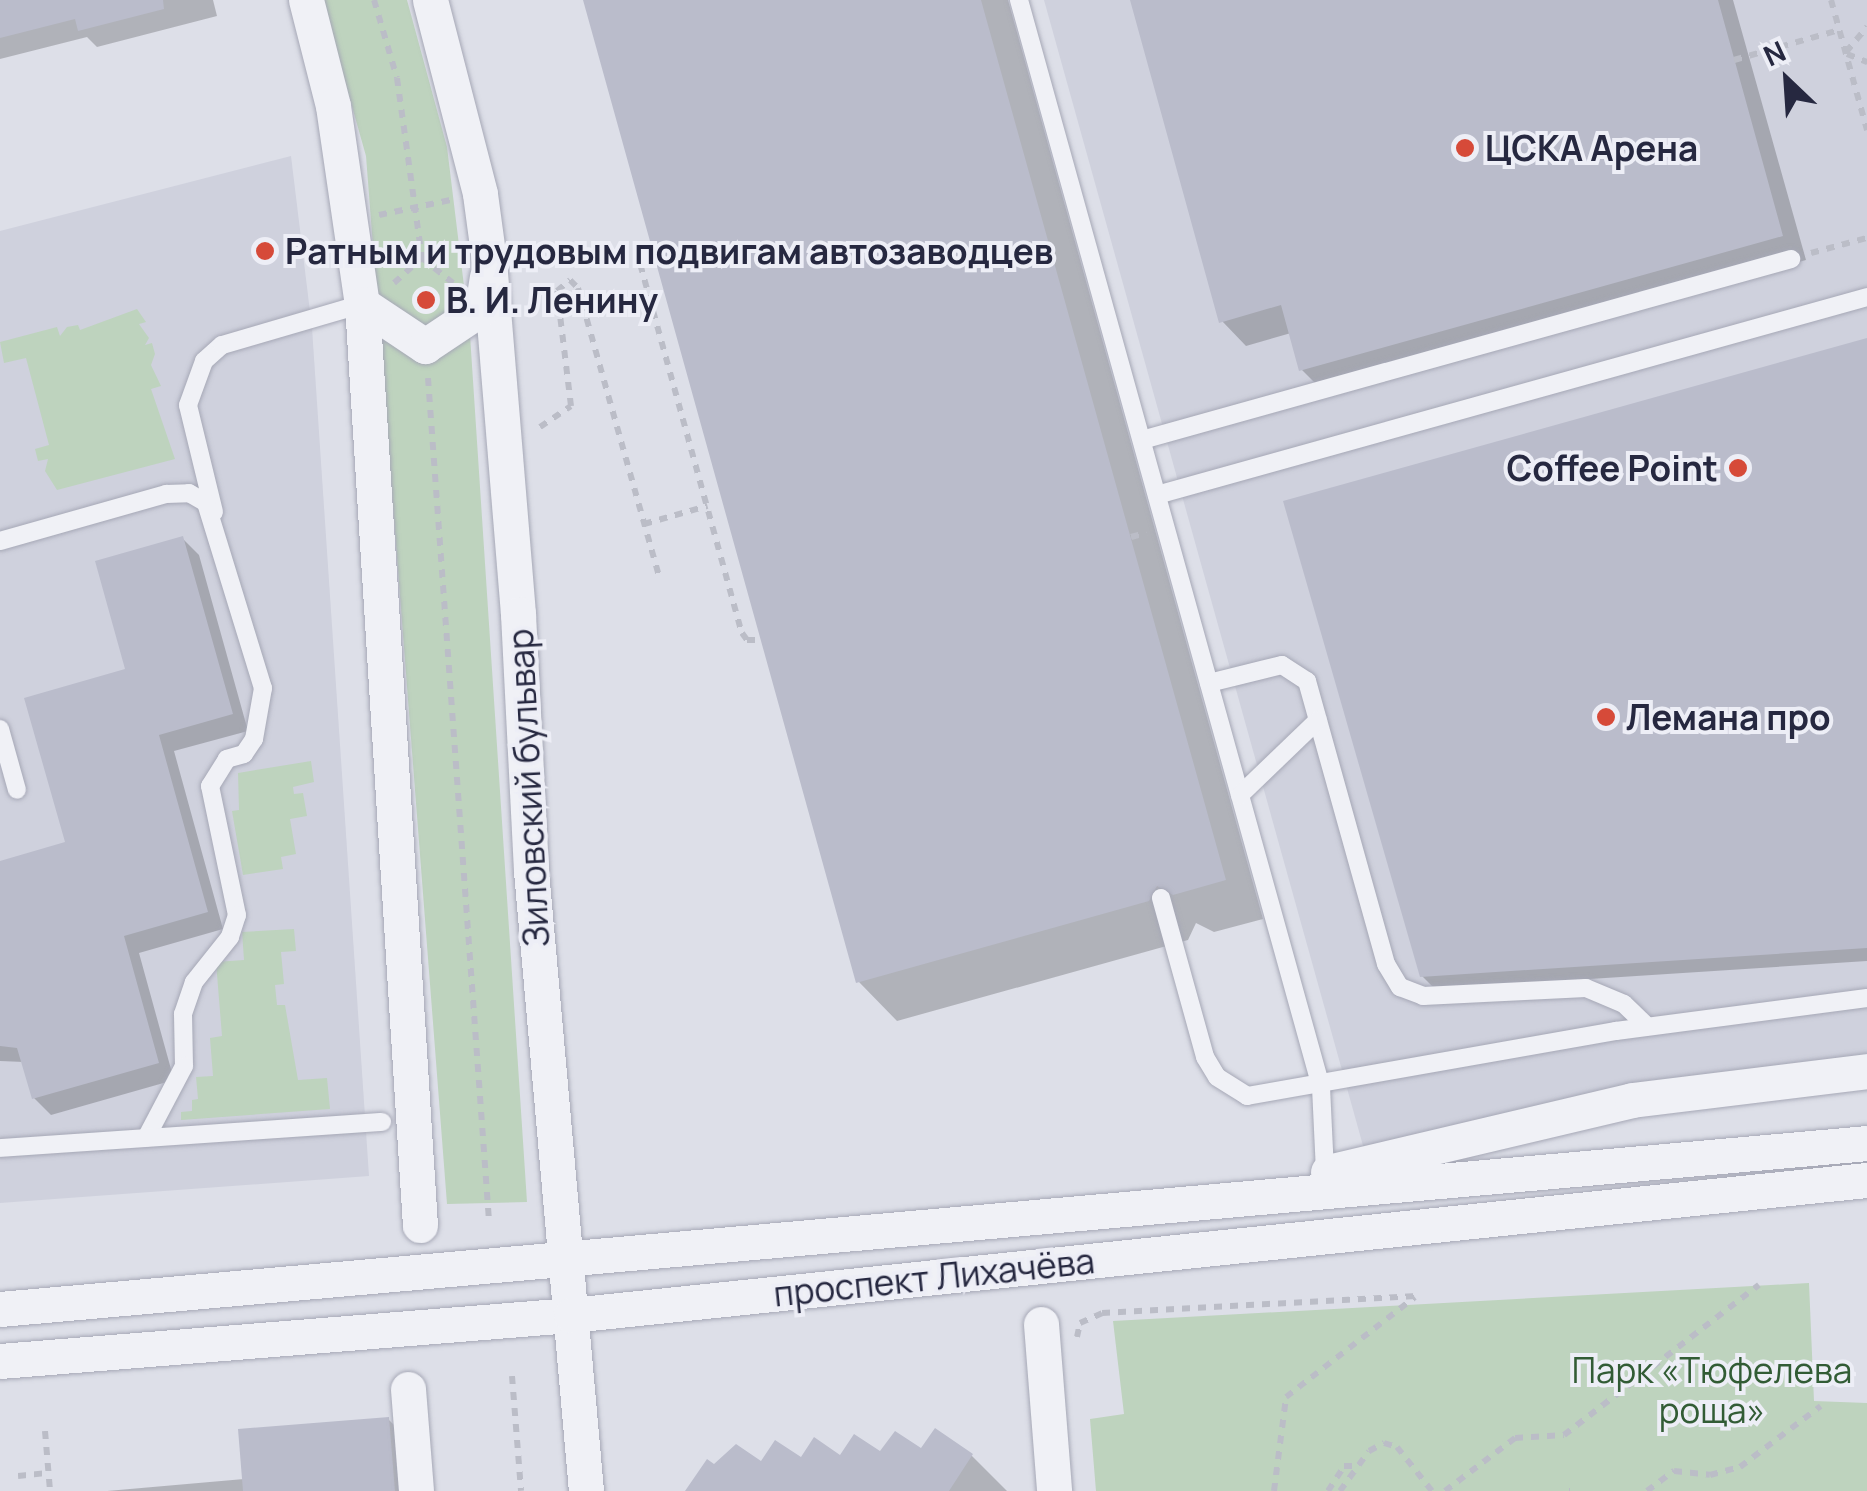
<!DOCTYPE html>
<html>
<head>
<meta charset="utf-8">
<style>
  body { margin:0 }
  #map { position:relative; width:1867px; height:1491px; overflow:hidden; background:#dddfe8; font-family:Manrope,sans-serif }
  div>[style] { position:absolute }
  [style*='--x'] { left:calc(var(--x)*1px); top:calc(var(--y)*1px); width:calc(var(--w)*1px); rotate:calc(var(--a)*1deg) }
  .built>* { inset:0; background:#cfd1dd }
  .green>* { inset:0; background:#bed3be }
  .shadow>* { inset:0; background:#0003 }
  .building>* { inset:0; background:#babccb }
  .path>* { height:6px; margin-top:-3px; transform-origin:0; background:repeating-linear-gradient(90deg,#bbbdc7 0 8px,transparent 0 16px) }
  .roads { filter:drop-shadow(0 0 2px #a6a8b6) drop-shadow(0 0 2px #a6a8b6) }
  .lane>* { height:18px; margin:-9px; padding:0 9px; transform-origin:9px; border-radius:9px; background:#f0f1f6 }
  .street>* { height:35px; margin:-17.5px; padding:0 17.5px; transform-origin:17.5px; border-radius:17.5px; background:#f0f1f6 }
  .dots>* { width:28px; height:28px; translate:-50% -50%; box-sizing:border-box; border:5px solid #edeef6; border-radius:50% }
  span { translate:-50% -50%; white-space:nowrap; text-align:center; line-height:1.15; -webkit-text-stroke:8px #edeef6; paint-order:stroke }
  .poi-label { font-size:35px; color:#262840; font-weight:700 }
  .left { translate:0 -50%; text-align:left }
  .right { translate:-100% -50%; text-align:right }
  .street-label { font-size:35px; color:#262840 }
  .park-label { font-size:35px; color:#325c35 }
  .north { position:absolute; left:1737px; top:30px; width:100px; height:100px; -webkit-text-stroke:8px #edeef6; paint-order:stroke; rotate:335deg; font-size:28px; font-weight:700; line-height:40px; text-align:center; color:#262840 }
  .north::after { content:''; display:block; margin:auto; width:35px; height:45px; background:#262840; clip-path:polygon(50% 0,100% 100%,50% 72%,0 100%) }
</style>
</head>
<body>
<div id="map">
  <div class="built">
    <i style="clip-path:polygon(1044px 0,1867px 0,1867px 1062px,1367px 1160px)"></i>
    <i style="clip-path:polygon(291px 156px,312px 328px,369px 1176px,0 1203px,0 231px)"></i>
  </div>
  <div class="green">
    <i style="clip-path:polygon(322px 0,407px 0,447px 147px,470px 335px,527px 1202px,447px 1204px,366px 156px)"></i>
    <i style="clip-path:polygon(137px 309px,146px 322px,139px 324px,149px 338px,145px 345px,152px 343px,155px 354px,151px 365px,161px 386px,151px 389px,175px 459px,57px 490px,45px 471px,48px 459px,38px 461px,35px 449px,49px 445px,26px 358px,4px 363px,0 342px,57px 327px,60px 336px,67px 327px,78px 325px,80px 330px)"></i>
    <i style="clip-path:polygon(311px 761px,314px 782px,293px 787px,294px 794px,303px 793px,307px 816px,290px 819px,296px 854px,281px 857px,283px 869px,243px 875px,232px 811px,239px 810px,238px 773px)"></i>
    <i style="clip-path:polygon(294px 929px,296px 951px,281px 952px,284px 984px,275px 985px,277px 1005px,285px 1005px,298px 1080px,327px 1078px,330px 1109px,181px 1120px,181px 1112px,192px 1111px,192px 1100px,198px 1099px,196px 1077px,213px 1076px,210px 1038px,222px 1036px,216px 962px,244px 960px,242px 932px)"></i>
    <i style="clip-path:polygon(1809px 1283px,1814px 1401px,1867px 1403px,1867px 1491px,1096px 1491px,1090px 1419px,1124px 1414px,1113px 1321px)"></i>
  </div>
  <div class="shadow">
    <i style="clip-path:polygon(0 0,213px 0,217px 16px,97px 47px,87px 37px,0 59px)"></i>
    <i style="clip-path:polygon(586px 0,1008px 0,1263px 919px,1214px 932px,1196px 923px,1188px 940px,897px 1021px,859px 982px)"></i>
    <i style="clip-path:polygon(1133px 0,1733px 0,1806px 260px,1326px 394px,1301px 369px,1291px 333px,1246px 346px,1222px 321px)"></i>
    <i style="clip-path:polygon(1867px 341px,1867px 961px,1435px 989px,1422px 976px)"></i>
    <i style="clip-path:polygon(183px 539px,199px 555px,248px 731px,174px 751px,223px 929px,139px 953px,174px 1080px,51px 1115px,34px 1098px,24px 1062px,0 1061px,0 863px,68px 844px)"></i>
    <i style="clip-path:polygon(388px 1419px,431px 1462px,433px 1491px,107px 1491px,244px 1479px)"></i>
    <i style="clip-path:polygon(922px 1451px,972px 1456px,1007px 1491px,688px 1491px,714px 1467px)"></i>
  </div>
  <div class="building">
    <i style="clip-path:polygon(0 0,163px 0,164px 9px,78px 31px,75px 19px,0 38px)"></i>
    <i style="clip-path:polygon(583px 0,981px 0,1226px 880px,1173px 895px,1157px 886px,1149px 901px,856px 983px)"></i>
    <i style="clip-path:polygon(1130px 0,1718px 0,1783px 236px,1299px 371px,1281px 305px,1219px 323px)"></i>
    <i style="clip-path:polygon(1867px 338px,1867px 948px,1420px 977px,1283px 501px)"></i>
    <i style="clip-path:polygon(183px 536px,233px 714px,159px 735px,208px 912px,124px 936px,159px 1063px,32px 1099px,17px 1048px,0 1046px,0 861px,65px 842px,24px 698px,125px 669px,95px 561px)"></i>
    <i style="clip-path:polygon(389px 1417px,395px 1491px,243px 1491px,238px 1429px)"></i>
    <i style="clip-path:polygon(935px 1428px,973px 1454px,949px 1491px,685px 1491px,707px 1459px,714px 1464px,736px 1444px,761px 1461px,775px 1440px,801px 1457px,814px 1437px,840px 1455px,854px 1434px,880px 1451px,895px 1431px,921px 1448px)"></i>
  </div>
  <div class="path">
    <i style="--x:374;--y:0;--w:81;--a:73.6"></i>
    <i style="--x:397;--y:78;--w:182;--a:82.1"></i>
    <i style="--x:422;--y:258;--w:40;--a:39"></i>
    <i style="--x:1831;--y:0;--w:135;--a:74.5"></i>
    <i style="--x:1846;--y:52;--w:33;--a:-50"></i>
    <i style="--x:1847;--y:54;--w:22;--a:22"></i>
    <i style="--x:1734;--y:60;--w:109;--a:-15.9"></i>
    <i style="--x:379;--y:215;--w:73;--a:-11.9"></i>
    <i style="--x:636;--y:249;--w:398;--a:74.6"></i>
    <i style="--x:742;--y:633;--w:9;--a:54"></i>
    <i style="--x:747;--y:640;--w:14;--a:0"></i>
    <i style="--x:1811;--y:253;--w:58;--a:-15"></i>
    <i style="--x:394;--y:283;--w:38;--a:-42"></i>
    <i style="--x:428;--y:378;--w:844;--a:85.86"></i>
    <i style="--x:540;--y:427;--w:37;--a:-34"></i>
    <i style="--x:571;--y:406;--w:116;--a:-96.9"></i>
    <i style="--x:557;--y:291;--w:17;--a:-40"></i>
    <i style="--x:570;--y:280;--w:11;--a:45"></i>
    <i style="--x:578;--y:288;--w:300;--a:74.3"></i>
    <i style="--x:644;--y:524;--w:66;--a:-15.9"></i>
    <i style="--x:1131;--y:537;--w:16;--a:-15"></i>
    <i style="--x:1077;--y:1337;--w:14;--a:-78"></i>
    <i style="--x:1080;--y:1323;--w:24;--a:-24"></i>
    <i style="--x:1102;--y:1313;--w:315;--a:-3.1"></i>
    <i style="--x:512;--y:1376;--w:115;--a:85.5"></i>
    <i style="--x:45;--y:1431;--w:60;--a:85.2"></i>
    <i style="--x:18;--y:1476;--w:30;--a:-6"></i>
    <i style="--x:1274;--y:1491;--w:95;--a:-82.7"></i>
    <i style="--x:1286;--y:1397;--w:163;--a:-37.8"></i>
    <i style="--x:1328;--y:1491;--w:30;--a:-57"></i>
    <i style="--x:1344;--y:1466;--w:10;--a:0"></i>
    <i style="--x:1340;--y:1491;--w:49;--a:-54.1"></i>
    <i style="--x:1369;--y:1451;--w:17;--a:-28"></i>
    <i style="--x:1384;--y:1443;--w:14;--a:17"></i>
    <i style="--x:1397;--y:1447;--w:56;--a:51.5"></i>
    <i style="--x:1445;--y:1491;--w:88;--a:-37.1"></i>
    <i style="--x:1515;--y:1438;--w:49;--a:-3.5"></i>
    <i style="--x:1564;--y:1435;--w:246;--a:-37.6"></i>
    <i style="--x:1569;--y:1491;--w:1;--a:0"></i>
    <i style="--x:1647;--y:1491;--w:34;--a:-37"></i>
    <i style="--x:1674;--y:1471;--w:36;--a:6"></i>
    <i style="--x:1710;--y:1475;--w:31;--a:-15"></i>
    <i style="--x:1740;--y:1467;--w:101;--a:-37"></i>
  </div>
  <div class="roads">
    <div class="lane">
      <i style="--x:1019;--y:0;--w:1128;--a:74.47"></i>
      <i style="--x:1321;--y:1087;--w:85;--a:87.3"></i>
      <i style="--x:1142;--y:440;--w:674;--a:-15.58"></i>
      <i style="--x:1157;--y:495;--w:737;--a:-15.58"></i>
      <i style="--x:214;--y:512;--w:110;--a:-103.7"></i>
      <i style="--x:188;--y:405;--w:47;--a:-70"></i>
      <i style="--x:204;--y:361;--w:24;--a:-42"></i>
      <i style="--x:222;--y:345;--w:146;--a:-16.3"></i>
      <i style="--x:0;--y:541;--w:173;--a:-15.8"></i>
      <i style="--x:166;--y:494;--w:23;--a:-2"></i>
      <i style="--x:189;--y:493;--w:20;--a:30"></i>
      <i style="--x:206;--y:503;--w:194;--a:72.9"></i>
      <i style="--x:263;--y:688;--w:52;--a:100"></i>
      <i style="--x:254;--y:739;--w:18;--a:124"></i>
      <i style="--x:244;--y:754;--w:18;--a:164"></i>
      <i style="--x:227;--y:759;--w:32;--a:122"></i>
      <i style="--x:210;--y:786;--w:132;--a:78.2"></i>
      <i style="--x:237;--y:915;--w:23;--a:108"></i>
      <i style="--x:230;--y:937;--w:58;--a:128.7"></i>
      <i style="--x:194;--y:982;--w:34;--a:109"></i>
      <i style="--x:183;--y:1014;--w:52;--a:88.9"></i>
      <i style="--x:184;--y:1066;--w:81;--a:117.8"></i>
      <i style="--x:1209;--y:683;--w:75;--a:-13.9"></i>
      <i style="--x:1282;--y:665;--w:30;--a:33"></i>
      <i style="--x:1307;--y:681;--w:294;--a:74.4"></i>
      <i style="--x:1386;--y:964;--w:27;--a:59"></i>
      <i style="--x:1400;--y:987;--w:25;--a:21"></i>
      <i style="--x:1423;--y:996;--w:163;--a:-2.8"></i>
      <i style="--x:1586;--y:988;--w:41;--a:22.8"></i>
      <i style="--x:1624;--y:1004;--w:32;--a:44"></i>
      <i style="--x:0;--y:729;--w:63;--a:74.4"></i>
      <i style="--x:1240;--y:795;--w:108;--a:-43.9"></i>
      <i style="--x:1161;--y:898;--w:165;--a:74.5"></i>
      <i style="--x:1205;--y:1057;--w:23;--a:59"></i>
      <i style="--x:1217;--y:1077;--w:36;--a:32"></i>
      <i style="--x:1247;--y:1096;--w:375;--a:-10"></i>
      <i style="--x:1616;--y:1031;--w:253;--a:-7.5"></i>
      <i style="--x:0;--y:1148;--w:383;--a:-3.9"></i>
    </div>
    <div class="street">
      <i style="--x:306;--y:0;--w:109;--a:75.7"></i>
      <i style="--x:333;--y:106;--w:200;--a:81.7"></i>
      <i style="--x:362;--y:304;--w:923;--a:86.4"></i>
      <i style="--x:430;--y:0;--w:200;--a:75.5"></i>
      <i style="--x:480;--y:194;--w:68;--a:82.3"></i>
      <i style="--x:489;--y:261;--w:354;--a:85.3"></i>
      <i style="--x:518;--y:614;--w:257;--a:87.1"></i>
      <i style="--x:531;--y:871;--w:622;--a:84.93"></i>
      <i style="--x:362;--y:304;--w:76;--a:33.7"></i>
      <i style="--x:425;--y:346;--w:69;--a:-33.7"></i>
      <i style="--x:482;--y:308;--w:31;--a:-81"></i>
      <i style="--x:1328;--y:1172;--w:312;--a:-13.3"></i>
      <i style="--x:1632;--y:1100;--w:237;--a:-7"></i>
      <i style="--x:0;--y:1309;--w:1874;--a:-5.08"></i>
      <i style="--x:1041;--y:1324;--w:168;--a:85.5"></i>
      <i style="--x:0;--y:1361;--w:573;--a:-4.61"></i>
      <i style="--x:571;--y:1315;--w:1303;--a:-5.95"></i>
      <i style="--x:408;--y:1389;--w:102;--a:85.5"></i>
    </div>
  </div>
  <div class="dots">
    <i style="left:1465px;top:148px;background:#d64a39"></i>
    <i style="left:265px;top:251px;background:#d64a39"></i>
    <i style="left:426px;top:300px;background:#d64a39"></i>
    <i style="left:1738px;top:468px;background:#d64a39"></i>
    <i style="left:1606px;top:717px;background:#d64a39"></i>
  </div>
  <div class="poi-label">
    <span class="left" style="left:1485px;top:148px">ЦСКА Арена</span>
    <span class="left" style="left:285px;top:251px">Ратным и трудовым подвигам автозаводцев</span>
    <span class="left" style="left:446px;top:300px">В. И. Ленину</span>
    <span class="right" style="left:1718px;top:468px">Coffee Point</span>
    <span class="left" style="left:1626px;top:717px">Лемана про</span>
  </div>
  <div class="street-label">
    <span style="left:528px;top:788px;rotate:-93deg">Зиловский бульвар</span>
    <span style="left:934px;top:1277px;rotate:-6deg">проспект Лихачёва</span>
  </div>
  <div class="park-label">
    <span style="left:1712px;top:1390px">Парк «Тюфелева<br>роща»</span>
  </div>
  <div class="north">N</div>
</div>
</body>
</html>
